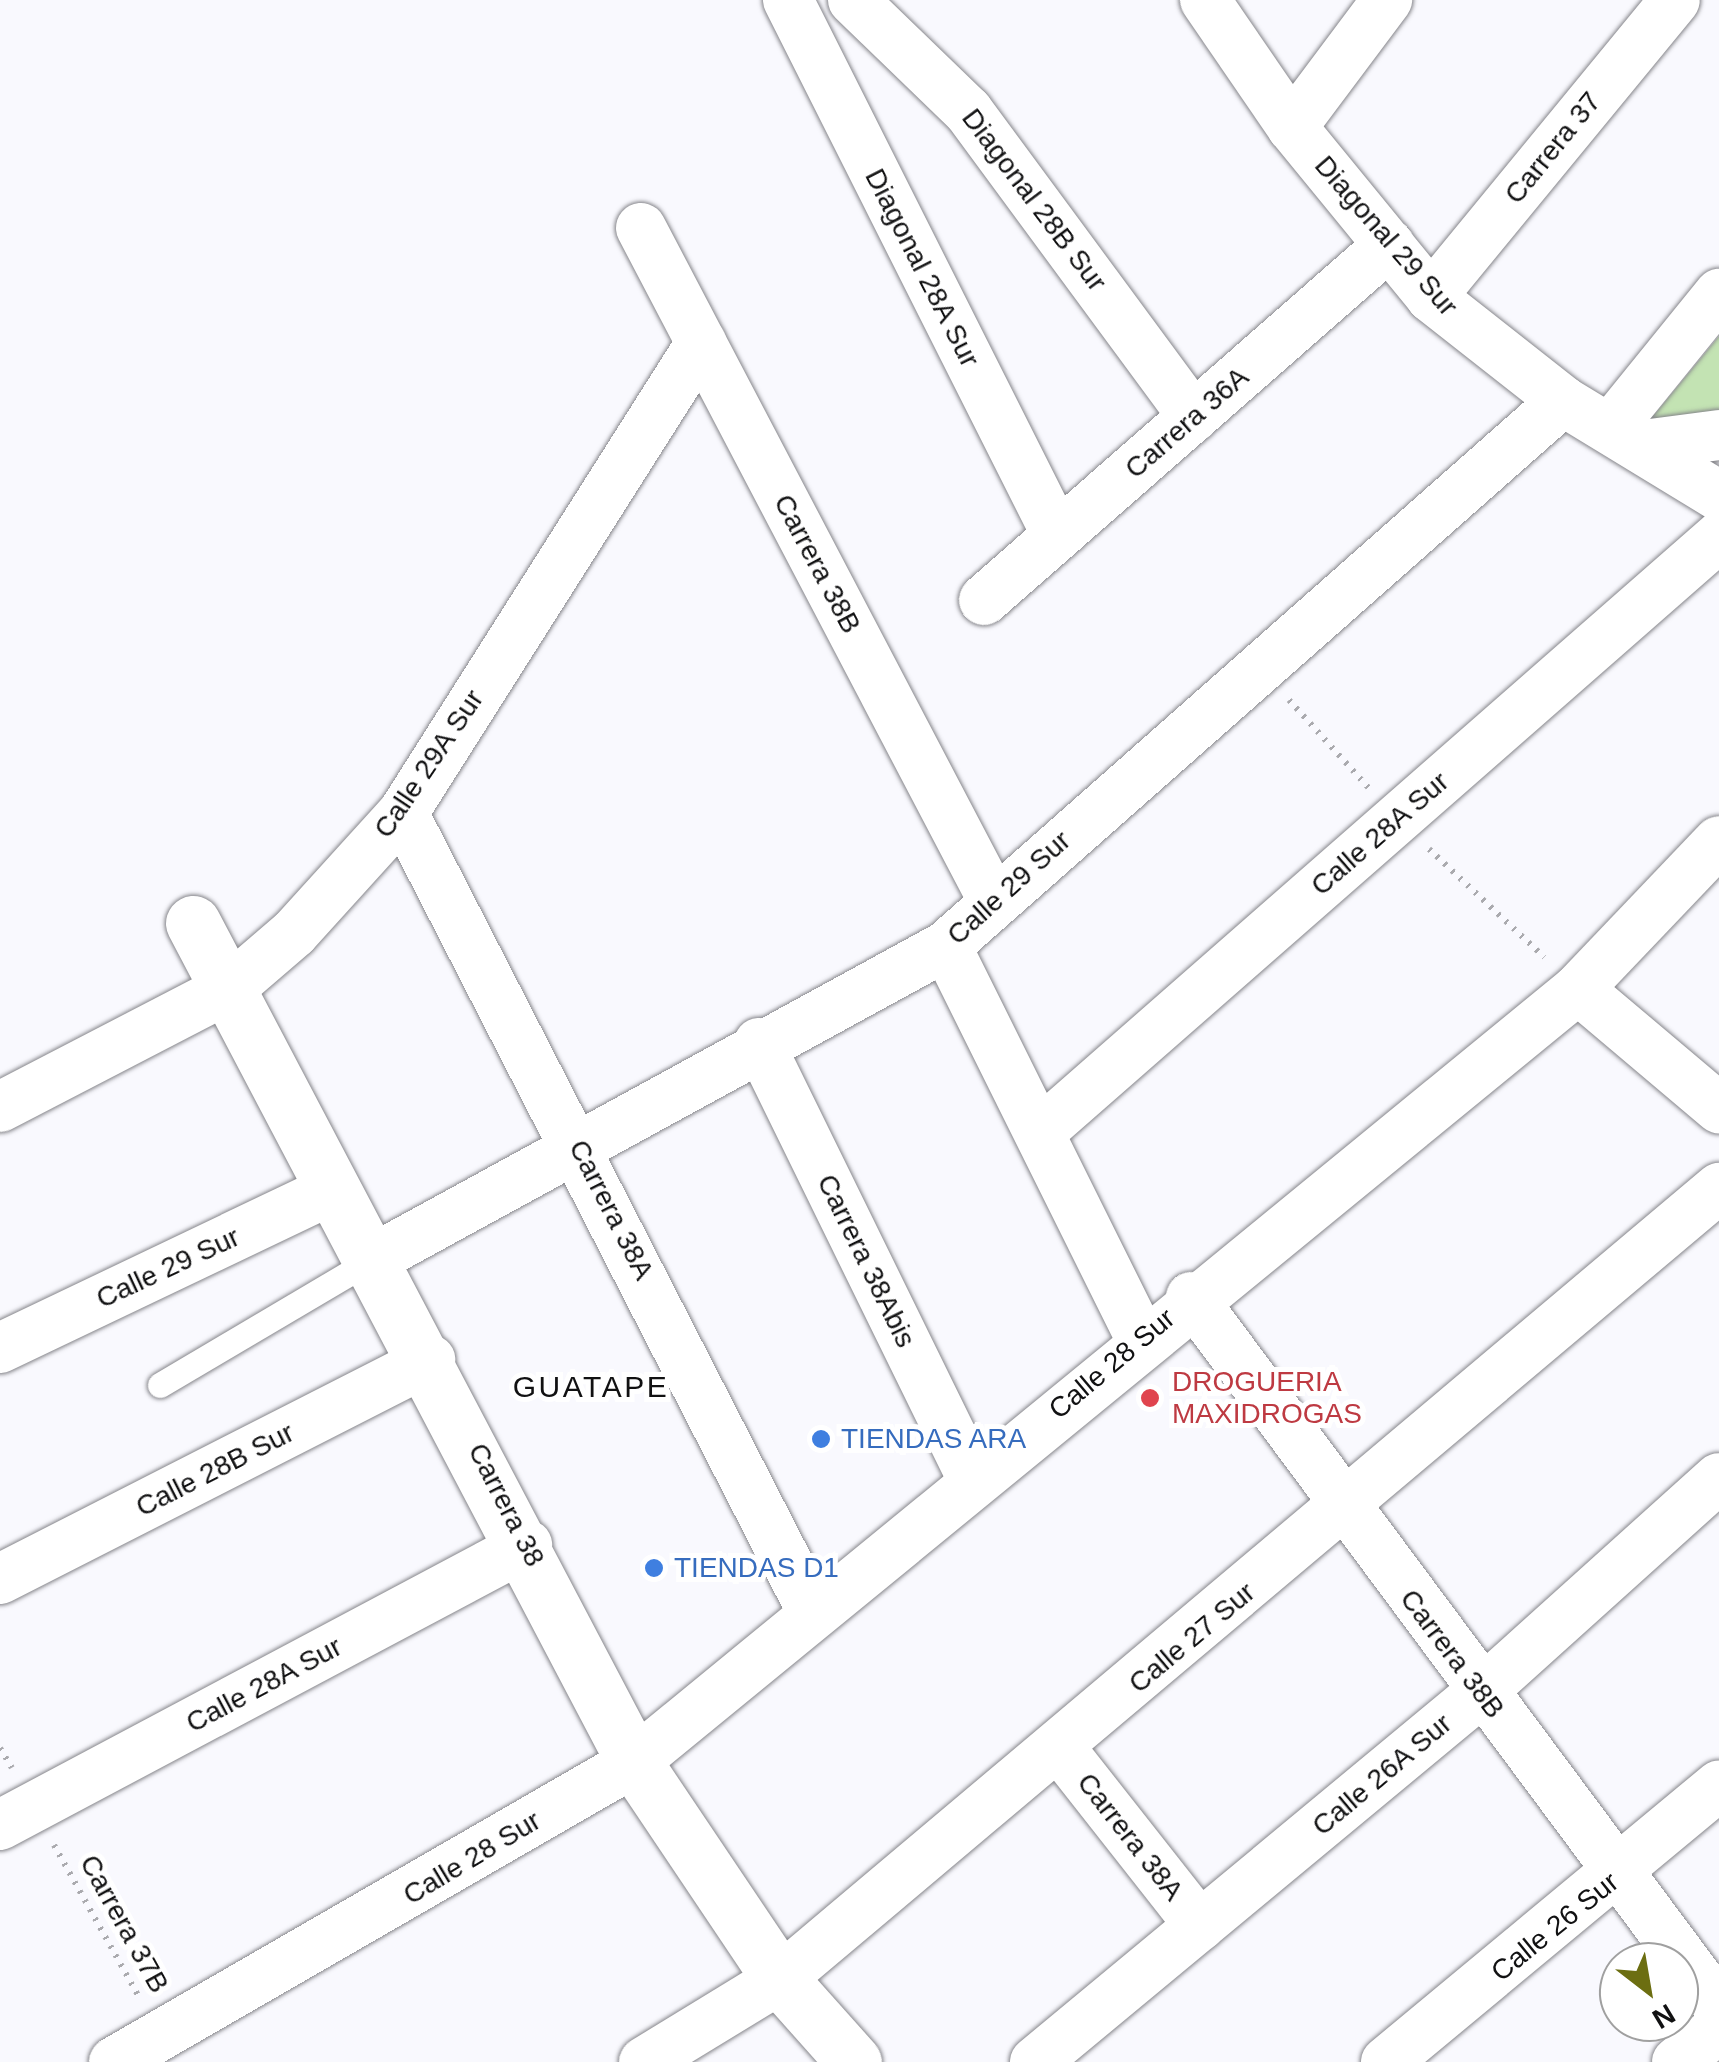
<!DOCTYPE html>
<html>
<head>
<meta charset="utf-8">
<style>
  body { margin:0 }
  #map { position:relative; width:1719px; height:2062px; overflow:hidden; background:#f9f9fe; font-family:Helvetica,sans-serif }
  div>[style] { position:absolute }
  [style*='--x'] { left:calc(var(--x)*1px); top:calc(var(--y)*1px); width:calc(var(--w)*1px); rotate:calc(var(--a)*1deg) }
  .green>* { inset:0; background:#c3e3b3 }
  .path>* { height:6px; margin-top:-3px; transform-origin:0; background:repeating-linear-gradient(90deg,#aaaaae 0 2.5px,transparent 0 10.5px) }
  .roads { filter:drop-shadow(0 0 2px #85858a) drop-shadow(0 0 2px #85858a) }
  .lane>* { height:25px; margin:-12.5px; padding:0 12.5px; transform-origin:12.5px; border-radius:12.5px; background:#fff }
  .street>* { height:50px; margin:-25px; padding:0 25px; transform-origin:25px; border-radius:25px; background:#fff }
  .secondary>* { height:55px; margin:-27.5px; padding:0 27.5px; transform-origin:27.5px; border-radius:27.5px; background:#fff }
  .dots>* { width:28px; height:28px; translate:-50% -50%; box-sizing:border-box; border:5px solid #fff; border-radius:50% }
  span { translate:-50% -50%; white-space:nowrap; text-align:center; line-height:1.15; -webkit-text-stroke:10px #fff; paint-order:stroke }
  .street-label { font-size:28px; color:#111112 }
  .health-label { font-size:28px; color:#be3a42 }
  .left { translate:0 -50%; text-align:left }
  .shop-label { font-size:28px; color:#366cbe }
  .neighbourhood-label { font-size:30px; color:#111112; letter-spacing:2.5px }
  .north { position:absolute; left:1599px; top:1942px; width:100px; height:100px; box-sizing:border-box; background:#fff; border:2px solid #a0a0a0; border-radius:50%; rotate:149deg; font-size:28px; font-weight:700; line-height:40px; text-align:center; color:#111112 }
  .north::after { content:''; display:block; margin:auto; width:35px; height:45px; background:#6c6e11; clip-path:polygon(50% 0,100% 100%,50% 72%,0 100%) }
</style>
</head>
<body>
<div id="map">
  <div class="green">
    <i style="clip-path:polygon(1719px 336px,1719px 412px,1649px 421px)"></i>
  </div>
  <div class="path">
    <i style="--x:1289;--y:700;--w:118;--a:47.8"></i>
    <i style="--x:1429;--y:849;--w:158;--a:43.2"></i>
    <i style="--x:0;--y:1748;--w:23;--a:59"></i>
    <i style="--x:54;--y:1845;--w:172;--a:60.8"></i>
  </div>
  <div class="roads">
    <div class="lane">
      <i style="--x:160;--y:1385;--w:250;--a:-30.6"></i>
    </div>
    <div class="street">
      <i style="--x:788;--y:0;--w:599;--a:63.31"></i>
      <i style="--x:853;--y:0;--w:160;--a:44"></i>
      <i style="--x:968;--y:111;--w:380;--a:53.6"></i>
      <i style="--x:1205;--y:0;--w:154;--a:55.6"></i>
      <i style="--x:1292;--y:127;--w:220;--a:50.7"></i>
      <i style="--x:1431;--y:297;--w:168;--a:38.2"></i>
      <i style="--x:1563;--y:401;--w:183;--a:31.3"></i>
      <i style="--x:1292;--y:127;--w:159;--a:-53.2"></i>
      <i style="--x:641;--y:228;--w:759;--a:62.35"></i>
      <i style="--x:1431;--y:297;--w:384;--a:-50.6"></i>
      <i style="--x:1613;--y:425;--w:169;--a:-51"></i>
      <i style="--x:1643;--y:445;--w:77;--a:-7.5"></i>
      <i style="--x:984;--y:600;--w:539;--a:-41.24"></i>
      <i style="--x:403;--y:813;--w:897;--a:62.86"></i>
      <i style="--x:946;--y:946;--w:442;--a:63.6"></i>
      <i style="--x:1578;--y:989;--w:185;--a:40.2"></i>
      <i style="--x:759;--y:1043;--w:487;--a:63.9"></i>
      <i style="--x:0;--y:1107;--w:259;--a:-27.4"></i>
      <i style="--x:230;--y:988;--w:84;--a:-40.7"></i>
      <i style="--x:294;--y:933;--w:162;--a:-47.8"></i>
      <i style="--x:403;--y:813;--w:557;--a:-57.62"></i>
      <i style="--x:1041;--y:1131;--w:901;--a:-41.22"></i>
      <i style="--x:375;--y:1258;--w:651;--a:-28.65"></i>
      <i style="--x:946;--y:946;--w:823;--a:-41.45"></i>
      <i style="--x:1191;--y:1297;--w:885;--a:53.36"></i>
      <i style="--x:0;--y:1348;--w:371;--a:-25.5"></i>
      <i style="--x:0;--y:1579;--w:483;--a:-27"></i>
      <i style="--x:1060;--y:1748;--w:226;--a:51.8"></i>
      <i style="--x:0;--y:1825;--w:597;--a:-27.98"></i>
      <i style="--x:114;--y:2062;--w:600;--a:-29.98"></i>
      <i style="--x:634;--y:1762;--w:1220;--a:-39.31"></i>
      <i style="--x:1578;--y:989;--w:204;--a:-46.4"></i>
      <i style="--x:644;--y:2062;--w:159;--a:-31.4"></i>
      <i style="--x:780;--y:1979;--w:1228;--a:-40.11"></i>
      <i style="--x:1035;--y:2062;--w:578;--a:-39.67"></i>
      <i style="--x:1480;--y:1693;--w:321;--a:-42"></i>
      <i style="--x:1386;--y:2062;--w:433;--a:-39.7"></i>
      <i style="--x:1677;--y:2062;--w:54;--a:-39"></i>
    </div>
    <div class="secondary">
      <i style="--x:193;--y:923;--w:948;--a:62.27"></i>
      <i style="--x:634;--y:1762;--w:262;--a:56.1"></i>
      <i style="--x:780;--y:1979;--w:111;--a:48.3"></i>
    </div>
  </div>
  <div class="dots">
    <i style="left:1150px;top:1398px;background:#e0444e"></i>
    <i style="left:821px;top:1439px;background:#3f7fe0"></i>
    <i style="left:654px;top:1568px;background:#3f7fe0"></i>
  </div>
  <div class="street-label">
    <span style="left:1553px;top:148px;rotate:-51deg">Carrera 37</span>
    <span style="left:1034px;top:200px;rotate:53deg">Diagonal 28B Sur</span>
    <span style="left:1386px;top:236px;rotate:49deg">Diagonal 29 Sur</span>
    <span style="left:922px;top:268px;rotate:63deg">Diagonal 28A Sur</span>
    <span style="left:1187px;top:423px;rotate:-41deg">Carrera 36A</span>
    <span style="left:817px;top:564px;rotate:62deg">Carrera 38B</span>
    <span style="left:429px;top:764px;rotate:-56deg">Calle 29A Sur</span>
    <span style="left:1380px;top:834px;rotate:-41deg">Calle 28A Sur</span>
    <span style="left:1009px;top:888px;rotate:-42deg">Calle 29 Sur</span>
    <span style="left:611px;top:1210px;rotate:63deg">Carrera 38A</span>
    <span style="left:866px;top:1261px;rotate:64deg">Carrera 38Abis</span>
    <span style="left:168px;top:1268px;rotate:-25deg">Calle 29 Sur</span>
    <span style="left:1112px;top:1364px;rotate:-40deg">Calle 28 Sur</span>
    <span style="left:215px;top:1470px;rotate:-27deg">Calle 28B Sur</span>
    <span style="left:506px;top:1505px;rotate:63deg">Carrera 38</span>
    <span style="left:1192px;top:1638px;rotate:-40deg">Calle 27 Sur</span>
    <span style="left:1452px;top:1654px;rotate:53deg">Carrera 38B</span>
    <span style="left:264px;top:1685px;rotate:-28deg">Calle 28A Sur</span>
    <span style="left:1382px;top:1775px;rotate:-40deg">Calle 26A Sur</span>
    <span style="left:1130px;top:1837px;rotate:52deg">Carrera 38A</span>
    <span style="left:472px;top:1858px;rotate:-31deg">Calle 28 Sur</span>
    <span style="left:124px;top:1924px;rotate:61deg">Carrera 37B</span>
    <span style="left:1555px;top:1927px;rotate:-39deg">Calle 26 Sur</span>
  </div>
  <div class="health-label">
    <span class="left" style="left:1172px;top:1398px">DROGUERIA<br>MAXIDROGAS</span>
  </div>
  <div class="shop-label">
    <span class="left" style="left:841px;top:1439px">TIENDAS ARA</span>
    <span class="left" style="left:674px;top:1568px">TIENDAS D1</span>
  </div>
  <div class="neighbourhood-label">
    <span style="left:591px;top:1387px">GUATAPE</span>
  </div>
  <div class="north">N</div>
</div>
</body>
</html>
